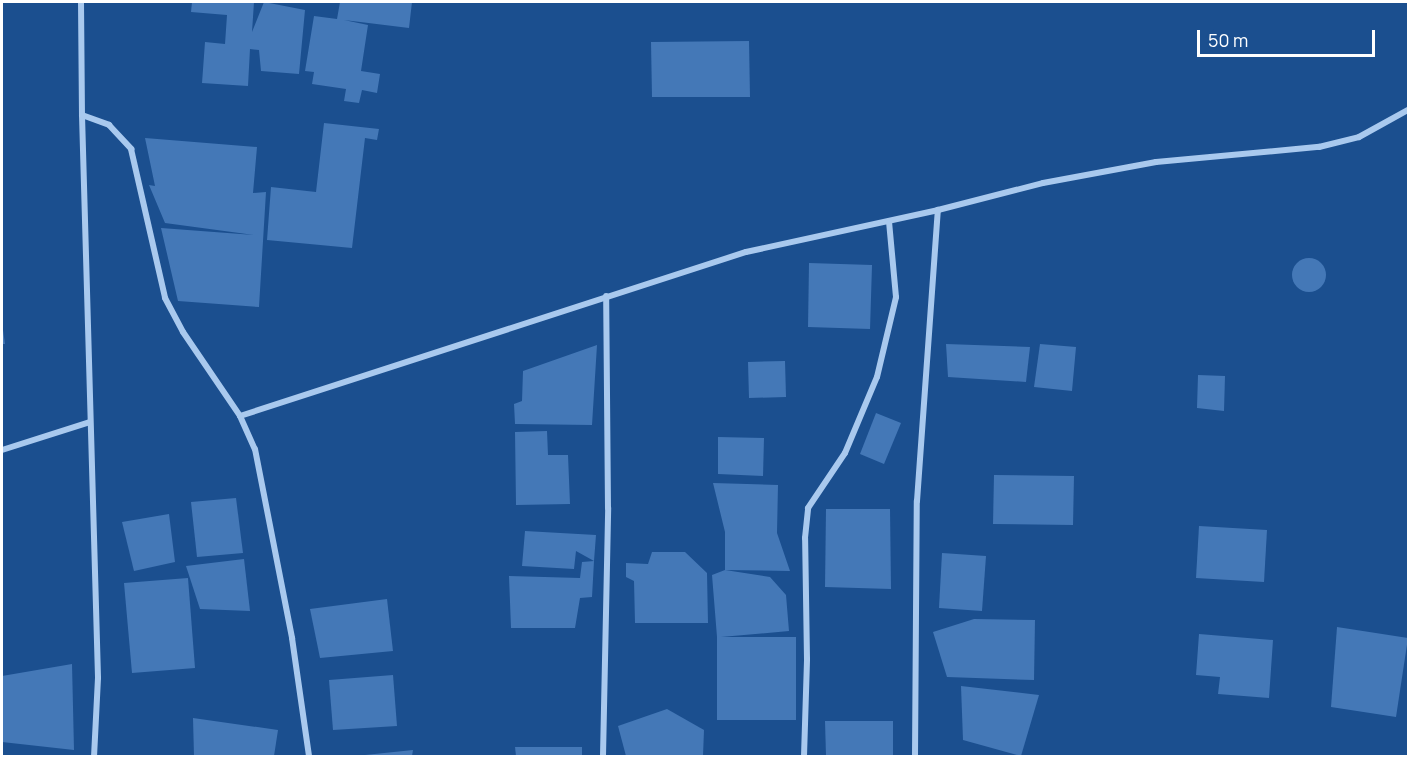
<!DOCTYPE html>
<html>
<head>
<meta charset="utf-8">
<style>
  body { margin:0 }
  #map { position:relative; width:1410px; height:758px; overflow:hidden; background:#1b4f8f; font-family:Manrope,sans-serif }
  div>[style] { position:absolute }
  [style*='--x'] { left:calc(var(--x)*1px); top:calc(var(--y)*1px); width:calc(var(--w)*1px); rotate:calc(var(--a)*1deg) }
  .building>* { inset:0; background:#4478b7 }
  .round { border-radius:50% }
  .minor>* { height:6px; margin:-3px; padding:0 3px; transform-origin:3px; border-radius:3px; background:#a9c9ee }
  span { translate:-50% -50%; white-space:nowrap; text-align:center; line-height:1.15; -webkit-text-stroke:4.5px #1b4f8f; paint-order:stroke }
  .frame { position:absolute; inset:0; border:3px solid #fff; pointer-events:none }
  .scale { position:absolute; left:1197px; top:30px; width:178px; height:27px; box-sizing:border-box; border:3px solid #fff; border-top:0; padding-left:8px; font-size:18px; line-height:21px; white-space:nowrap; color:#fff; -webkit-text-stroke:4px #1b4f8f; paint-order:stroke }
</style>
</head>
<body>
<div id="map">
  <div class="building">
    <i style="clip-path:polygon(192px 2px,254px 2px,252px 32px,264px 2px,305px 10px,299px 74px,261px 71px,259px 50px,250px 49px,248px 86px,202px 83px,205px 42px,225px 44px,227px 15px,191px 12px)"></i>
    <i style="clip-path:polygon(340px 2px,412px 2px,409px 28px,344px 20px,368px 25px,361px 71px,380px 74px,377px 93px,362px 90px,359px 103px,344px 101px,346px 89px,312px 84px,314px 72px,305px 71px,314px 16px,337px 19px)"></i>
    <i style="clip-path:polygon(749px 41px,750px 97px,652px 97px,651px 42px)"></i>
    <i style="clip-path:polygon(324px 123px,379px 129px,377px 140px,365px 138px,352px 248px,267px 240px,271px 187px,316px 192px)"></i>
    <i style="clip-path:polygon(145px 138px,257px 147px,253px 193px,266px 192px,259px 307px,178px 301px,161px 228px,254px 235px,165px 223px,149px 185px,155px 186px)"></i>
    <i class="round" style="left:1292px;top:258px;width:34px;height:34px"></i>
    <i style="clip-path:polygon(809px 263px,872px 265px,870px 329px,808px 327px)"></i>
    <i style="clip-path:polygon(2px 330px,3px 330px,5px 344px,2px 344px)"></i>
    <i style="clip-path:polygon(946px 344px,1030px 347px,1026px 382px,948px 377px)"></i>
    <i style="clip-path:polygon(1040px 344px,1076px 347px,1072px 391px,1034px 387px)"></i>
    <i style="clip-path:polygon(597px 345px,592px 425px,515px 424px,514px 404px,522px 401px,523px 371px)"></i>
    <i style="clip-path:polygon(785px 361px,786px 397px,749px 398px,748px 362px)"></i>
    <i style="clip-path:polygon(1198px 375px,1225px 376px,1224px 411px,1197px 408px)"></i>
    <i style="clip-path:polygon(876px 413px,901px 423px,884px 464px,860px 454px)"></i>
    <i style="clip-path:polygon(547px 431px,548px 455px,568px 455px,570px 504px,516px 505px,515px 432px)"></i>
    <i style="clip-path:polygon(718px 437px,764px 438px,763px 476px,718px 474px)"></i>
    <i style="clip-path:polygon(994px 475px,1074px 476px,1073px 525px,993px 524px)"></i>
    <i style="clip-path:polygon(713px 483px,778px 485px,777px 533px,790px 571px,725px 570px,770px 577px,786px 595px,789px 631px,721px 637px,796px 637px,796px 720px,717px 720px,717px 637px,712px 575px,725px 570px,725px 532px)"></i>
    <i style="clip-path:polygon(236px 498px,243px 553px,197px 557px,191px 502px)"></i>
    <i style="clip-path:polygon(826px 509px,890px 509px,891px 589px,825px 587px)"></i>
    <i style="clip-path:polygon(169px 514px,175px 562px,134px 571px,122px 522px)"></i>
    <i style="clip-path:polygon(1199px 526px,1267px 530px,1264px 582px,1196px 578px)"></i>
    <i style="clip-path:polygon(525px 531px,596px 535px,594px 561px,576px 551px,574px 569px,522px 566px)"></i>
    <i style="clip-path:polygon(652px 552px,685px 552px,707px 573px,708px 623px,635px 623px,634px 581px,626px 577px,626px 563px,648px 564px)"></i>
    <i style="clip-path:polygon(942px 553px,986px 556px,982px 611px,939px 608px)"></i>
    <i style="clip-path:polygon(244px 559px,250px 611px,200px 609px,186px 566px)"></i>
    <i style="clip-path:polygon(594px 561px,592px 597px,580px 598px,575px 628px,511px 628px,509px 576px,580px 578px,582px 562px)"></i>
    <i style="clip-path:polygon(188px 578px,195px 668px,132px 673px,124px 583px)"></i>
    <i style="clip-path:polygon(387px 599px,393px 651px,320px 658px,310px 609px)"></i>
    <i style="clip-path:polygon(974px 619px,1035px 620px,1034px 680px,947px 677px,933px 632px)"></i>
    <i style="clip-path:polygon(1337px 627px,1408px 638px,1396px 717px,1331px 707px)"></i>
    <i style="clip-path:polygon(1199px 634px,1273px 640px,1269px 698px,1218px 694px,1220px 677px,1196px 675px)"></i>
    <i style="clip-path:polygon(72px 664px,74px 750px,2px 742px,2px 676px)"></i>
    <i style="clip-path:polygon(393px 675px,397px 726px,333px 730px,329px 680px)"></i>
    <i style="clip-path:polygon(961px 686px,1039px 695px,1021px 756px,963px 740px)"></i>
    <i style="clip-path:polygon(667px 709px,704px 730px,703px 756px,626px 756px,618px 726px)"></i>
    <i style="clip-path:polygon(193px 718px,278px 730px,274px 756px,194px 756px)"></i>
    <i style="clip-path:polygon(825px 721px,893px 721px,893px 756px,826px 756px)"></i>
    <i style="clip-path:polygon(515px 747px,582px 747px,582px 756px,516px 756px)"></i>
    <i style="clip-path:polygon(413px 750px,412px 756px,365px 756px,365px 755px)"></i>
  </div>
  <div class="minor">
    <i style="--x:81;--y:2;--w:113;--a:89.5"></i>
    <i style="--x:82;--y:115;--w:563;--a:88.37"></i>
    <i style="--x:98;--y:678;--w:78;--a:92.9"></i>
    <i style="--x:82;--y:115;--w:29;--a:20"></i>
    <i style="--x:109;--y:125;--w:33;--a:47"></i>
    <i style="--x:131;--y:149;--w:153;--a:77.1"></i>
    <i style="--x:165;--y:298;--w:38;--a:62"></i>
    <i style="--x:183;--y:332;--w:102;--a:55.8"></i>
    <i style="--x:240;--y:416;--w:36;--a:66"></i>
    <i style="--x:255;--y:449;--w:193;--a:78.9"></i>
    <i style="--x:292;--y:638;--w:119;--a:81.8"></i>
    <i style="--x:240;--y:416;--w:532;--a:-17.96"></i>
    <i style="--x:746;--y:252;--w:197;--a:-12.3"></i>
    <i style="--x:938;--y:210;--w:108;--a:-14.4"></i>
    <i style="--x:1043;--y:183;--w:115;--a:-10.5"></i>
    <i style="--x:1156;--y:162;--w:164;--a:-5.3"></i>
    <i style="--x:1319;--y:147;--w:41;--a:-14"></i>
    <i style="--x:1359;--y:137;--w:56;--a:-28.9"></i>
    <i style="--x:2;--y:450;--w:92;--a:-17.7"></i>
    <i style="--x:603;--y:756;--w:248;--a:-88.8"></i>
    <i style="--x:608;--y:508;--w:212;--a:-90.5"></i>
    <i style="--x:804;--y:756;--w:97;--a:-88.2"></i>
    <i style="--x:807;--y:659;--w:121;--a:-90.9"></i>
    <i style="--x:805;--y:538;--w:30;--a:-84"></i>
    <i style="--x:808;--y:508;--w:66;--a:-56.1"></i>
    <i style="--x:845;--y:453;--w:82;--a:-67.2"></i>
    <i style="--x:877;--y:377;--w:82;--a:-76.6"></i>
    <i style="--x:896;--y:297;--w:76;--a:-95.3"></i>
    <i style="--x:915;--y:756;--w:255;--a:-89.6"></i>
    <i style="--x:917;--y:501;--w:292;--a:-85.9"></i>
  </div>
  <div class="frame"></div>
  <div class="scale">50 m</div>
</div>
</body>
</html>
